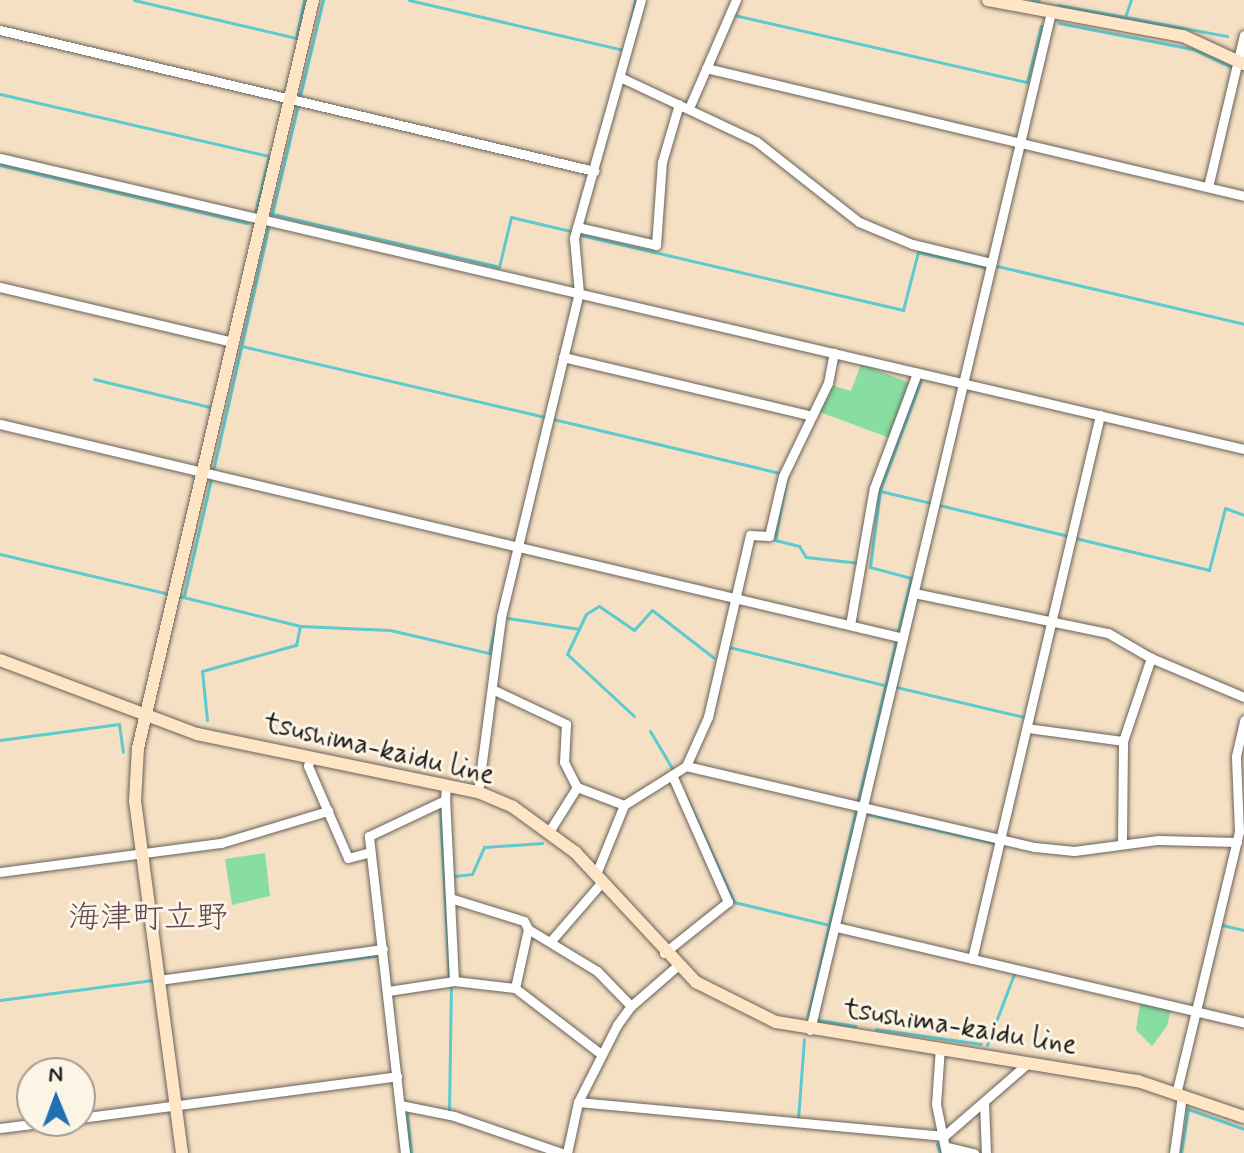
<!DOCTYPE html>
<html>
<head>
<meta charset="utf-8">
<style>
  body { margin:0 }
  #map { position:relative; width:1244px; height:1153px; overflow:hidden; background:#f5e0c4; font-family:Mynerve,"Klee One",sans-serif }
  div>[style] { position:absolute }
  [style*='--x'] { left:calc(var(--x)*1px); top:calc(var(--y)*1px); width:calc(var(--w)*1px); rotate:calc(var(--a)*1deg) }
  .green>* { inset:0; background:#88dea2 }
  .stream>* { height:3px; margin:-1.5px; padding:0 1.5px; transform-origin:1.5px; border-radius:1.5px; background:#5dcad0 }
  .roads { filter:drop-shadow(0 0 2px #686157) drop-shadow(0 0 2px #686157) }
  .street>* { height:9px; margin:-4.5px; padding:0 4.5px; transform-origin:4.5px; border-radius:4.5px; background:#fff }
  .secondary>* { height:12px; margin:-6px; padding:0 6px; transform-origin:6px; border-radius:6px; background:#fee5c5 }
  span { translate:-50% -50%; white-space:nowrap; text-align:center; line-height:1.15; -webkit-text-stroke:6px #fcf5e5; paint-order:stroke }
  .street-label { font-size:28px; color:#1c1c1c }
  .quarter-label { font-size:32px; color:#604854 }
  .north { position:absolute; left:16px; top:1057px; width:80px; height:80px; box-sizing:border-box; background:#fcf5e5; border:2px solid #a29e95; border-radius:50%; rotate:359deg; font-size:22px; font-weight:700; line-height:32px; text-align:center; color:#1c1c1c }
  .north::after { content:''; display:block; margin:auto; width:28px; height:36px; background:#1f6fb2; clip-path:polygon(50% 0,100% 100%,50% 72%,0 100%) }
</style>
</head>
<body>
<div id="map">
  <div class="green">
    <i style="clip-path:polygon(861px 364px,910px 383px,890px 438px,817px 411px,831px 385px,851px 391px)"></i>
    <i style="clip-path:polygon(265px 853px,270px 896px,232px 905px,225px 859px)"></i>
    <i style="clip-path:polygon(1140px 1003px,1171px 1010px,1167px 1026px,1152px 1046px,1136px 1030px)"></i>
  </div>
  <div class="stream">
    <i style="--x:134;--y:0;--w:166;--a:13.2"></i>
    <i style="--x:296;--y:38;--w:39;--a:-78"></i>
    <i style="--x:409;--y:0;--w:221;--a:13.1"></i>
    <i style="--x:1032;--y:0;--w:7;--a:8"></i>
    <i style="--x:1058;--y:5;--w:68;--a:10.2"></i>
    <i style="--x:1125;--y:17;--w:18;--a:-71"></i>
    <i style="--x:734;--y:15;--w:301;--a:12.9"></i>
    <i style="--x:1027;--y:82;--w:58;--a:-76"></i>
    <i style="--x:1125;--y:17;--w:104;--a:10.6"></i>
    <i style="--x:1059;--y:23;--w:136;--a:11"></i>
    <i style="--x:1193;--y:49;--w:42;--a:25.3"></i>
    <i style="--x:630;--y:24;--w:25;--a:-78"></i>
    <i style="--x:0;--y:94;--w:276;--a:13"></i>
    <i style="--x:269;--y:156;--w:59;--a:103.8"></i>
    <i style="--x:300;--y:96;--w:99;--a:-76.5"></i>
    <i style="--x:298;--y:105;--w:112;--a:103.4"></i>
    <i style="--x:272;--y:214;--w:233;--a:13.1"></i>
    <i style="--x:499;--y:267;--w:51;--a:-76.5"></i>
    <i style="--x:511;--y:217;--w:61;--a:13.3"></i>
    <i style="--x:0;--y:165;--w:254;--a:13.2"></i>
    <i style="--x:581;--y:235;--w:331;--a:13.1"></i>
    <i style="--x:903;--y:310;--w:60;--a:-75.5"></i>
    <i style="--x:918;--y:252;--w:68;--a:12.8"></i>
    <i style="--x:997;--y:266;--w:254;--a:13.2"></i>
    <i style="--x:242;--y:346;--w:310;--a:13.2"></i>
    <i style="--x:94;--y:379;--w:119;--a:13.6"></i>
    <i style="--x:553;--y:419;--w:233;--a:13.4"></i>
    <i style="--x:213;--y:471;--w:252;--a:-77.2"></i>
    <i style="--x:787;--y:474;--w:67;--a:100.3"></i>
    <i style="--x:775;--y:540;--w:25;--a:14"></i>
    <i style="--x:799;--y:546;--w:13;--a:58"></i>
    <i style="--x:806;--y:557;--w:54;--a:6.3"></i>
    <i style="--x:880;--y:491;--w:52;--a:13.2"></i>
    <i style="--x:939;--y:505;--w:133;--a:13.5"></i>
    <i style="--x:1075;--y:538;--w:138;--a:13.4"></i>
    <i style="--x:1209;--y:570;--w:64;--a:-75.5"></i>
    <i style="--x:1225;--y:508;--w:20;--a:20"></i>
    <i style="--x:0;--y:554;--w:170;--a:13.3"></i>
    <i style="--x:179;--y:596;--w:125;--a:13.9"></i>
    <i style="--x:300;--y:626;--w:90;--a:2.5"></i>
    <i style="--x:390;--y:630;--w:102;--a:13.1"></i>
    <i style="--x:489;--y:653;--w:37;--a:-77"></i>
    <i style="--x:184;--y:596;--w:120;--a:-77"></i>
    <i style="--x:508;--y:618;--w:72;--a:8.8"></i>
    <i style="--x:898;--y:631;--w:55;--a:-76.2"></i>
    <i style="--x:911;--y:578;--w:42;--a:-165"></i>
    <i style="--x:870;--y:567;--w:78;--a:-82.6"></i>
    <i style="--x:880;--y:490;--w:117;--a:-69.6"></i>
    <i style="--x:729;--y:647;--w:160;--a:13.8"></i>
    <i style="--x:896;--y:687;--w:131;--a:13.2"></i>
    <i style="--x:634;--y:716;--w:91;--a:-137.2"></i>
    <i style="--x:567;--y:654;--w:44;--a:-64.6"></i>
    <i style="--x:586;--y:614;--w:15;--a:-32"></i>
    <i style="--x:599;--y:606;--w:42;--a:34.4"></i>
    <i style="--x:634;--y:630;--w:27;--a:-48"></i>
    <i style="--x:652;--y:610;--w:78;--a:37.7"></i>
    <i style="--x:207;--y:720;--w:49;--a:-95.8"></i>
    <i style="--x:202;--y:671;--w:98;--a:-15.5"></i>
    <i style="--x:296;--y:645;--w:19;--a:-78"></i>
    <i style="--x:650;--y:731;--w:43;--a:59.3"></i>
    <i style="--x:0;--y:740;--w:120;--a:-7.7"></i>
    <i style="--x:119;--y:724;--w:28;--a:82"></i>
    <i style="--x:685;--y:794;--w:119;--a:65.6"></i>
    <i style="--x:734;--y:902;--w:98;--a:13.6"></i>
    <i style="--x:858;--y:800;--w:163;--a:-76.6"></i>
    <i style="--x:440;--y:810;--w:168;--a:86.9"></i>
    <i style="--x:868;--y:814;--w:129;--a:13"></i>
    <i style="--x:454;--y:876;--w:18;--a:-6"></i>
    <i style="--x:472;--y:874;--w:30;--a:-66"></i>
    <i style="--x:484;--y:847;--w:58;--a:-3.9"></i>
    <i style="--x:1222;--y:925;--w:23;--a:13"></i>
    <i style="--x:208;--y:978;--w:168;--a:-7.5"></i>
    <i style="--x:0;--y:1000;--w:152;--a:-7.5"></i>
    <i style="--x:808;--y:1015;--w:212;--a:-76.9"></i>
    <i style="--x:818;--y:1020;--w:38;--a:9"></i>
    <i style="--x:876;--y:1029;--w:106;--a:8.1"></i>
    <i style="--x:987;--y:1045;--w:76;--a:-69.2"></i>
    <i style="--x:449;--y:1111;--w:124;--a:-89.1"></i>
    <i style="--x:407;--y:1114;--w:39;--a:84"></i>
    <i style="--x:798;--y:1119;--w:80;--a:-85.7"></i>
    <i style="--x:937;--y:1144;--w:9;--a:72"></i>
    <i style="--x:1181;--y:1153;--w:45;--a:-81"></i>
    <i style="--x:1188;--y:1109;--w:59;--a:19.7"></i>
  </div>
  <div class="roads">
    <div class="street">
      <i style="--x:0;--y:30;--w:611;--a:13.35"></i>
      <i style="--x:706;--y:68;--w:553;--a:13.38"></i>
      <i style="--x:622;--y:78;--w:148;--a:25.2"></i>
      <i style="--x:756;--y:141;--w:131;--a:38.2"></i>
      <i style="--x:859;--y:222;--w:57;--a:22.5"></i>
      <i style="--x:912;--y:244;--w:82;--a:13.4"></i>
      <i style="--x:689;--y:108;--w:118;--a:-66.5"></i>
      <i style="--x:0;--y:158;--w:1278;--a:13.17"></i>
      <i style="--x:1208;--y:187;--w:156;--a:-76.7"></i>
      <i style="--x:577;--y:227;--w:81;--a:12.8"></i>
      <i style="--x:656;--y:245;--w:83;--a:-85.9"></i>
      <i style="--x:662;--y:162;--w:60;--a:-73.7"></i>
      <i style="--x:0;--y:287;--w:238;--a:13.3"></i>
      <i style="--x:563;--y:357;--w:256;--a:13.3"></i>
      <i style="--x:0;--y:424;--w:928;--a:13.33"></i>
      <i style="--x:914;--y:593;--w:198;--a:11.7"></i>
      <i style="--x:1108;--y:633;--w:50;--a:30.2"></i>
      <i style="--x:1151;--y:658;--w:101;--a:22.8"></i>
      <i style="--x:850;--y:625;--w:139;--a:-80.1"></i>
      <i style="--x:874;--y:488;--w:123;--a:-69.5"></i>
      <i style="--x:492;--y:689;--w:82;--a:25.3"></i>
      <i style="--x:566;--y:724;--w:38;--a:93"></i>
      <i style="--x:564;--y:762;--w:28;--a:63"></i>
      <i style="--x:1027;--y:728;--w:97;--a:7.7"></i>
      <i style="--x:310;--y:758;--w:8;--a:104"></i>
      <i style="--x:308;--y:766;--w:100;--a:66.5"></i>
      <i style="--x:348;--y:858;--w:23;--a:-15"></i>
      <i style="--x:686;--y:766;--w:358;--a:13.1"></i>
      <i style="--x:1035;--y:847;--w:39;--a:6"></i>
      <i style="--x:1074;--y:851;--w:85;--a:-7.5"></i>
      <i style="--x:1158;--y:840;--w:79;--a:1.5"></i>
      <i style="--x:478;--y:792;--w:177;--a:-82.5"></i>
      <i style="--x:501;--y:617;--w:333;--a:-76.5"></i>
      <i style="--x:579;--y:293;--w:55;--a:-95.2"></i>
      <i style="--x:574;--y:238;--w:247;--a:-74.3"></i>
      <i style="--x:550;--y:830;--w:51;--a:-57.9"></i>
      <i style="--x:577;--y:787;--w:50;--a:21"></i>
      <i style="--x:1122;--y:841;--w:100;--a:-89.4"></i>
      <i style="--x:1123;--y:741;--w:88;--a:-71.4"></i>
      <i style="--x:0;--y:872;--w:223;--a:-7.5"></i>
      <i style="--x:221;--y:843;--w:112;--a:-16.7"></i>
      <i style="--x:596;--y:874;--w:74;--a:-67.9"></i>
      <i style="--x:624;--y:805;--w:57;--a:-32"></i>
      <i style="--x:450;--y:898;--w:77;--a:17.3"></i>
      <i style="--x:524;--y:921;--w:9;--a:63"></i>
      <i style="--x:528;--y:929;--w:81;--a:31.3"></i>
      <i style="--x:597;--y:971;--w:49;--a:45.8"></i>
      <i style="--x:836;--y:927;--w:419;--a:13.2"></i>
      <i style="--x:550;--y:942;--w:79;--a:-49.1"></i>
      <i style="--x:664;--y:953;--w:82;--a:-38.6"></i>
      <i style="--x:728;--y:902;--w:139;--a:-113.8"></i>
      <i style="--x:672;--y:775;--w:17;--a:-33"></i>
      <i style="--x:686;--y:766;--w:54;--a:-65.8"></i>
      <i style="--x:708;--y:717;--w:187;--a:-77"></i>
      <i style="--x:750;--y:535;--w:19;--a:3"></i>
      <i style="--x:769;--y:536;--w:62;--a:-76.9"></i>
      <i style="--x:783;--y:476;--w:103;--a:-64.2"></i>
      <i style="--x:828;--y:383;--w:31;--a:-79"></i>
      <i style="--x:972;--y:959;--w:559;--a:-76.76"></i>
      <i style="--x:159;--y:980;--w:226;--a:-7.9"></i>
      <i style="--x:454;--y:981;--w:61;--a:6.5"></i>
      <i style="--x:515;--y:988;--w:108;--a:37.5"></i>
      <i style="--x:515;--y:988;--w:60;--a:-77.6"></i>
      <i style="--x:388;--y:991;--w:67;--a:-8.6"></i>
      <i style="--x:454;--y:981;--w:181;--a:-92.8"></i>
      <i style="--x:810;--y:1030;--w:1046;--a:-76.68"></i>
      <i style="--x:940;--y:1047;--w:57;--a:94"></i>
      <i style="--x:936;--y:1104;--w:50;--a:78.5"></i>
      <i style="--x:1176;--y:1094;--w:269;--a:-76.5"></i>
      <i style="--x:1239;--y:832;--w:76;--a:-92.3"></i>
      <i style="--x:1236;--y:756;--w:37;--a:-77"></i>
      <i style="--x:578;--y:1102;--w:368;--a:5.3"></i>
      <i style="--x:944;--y:1136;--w:113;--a:-41"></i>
      <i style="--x:984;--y:1102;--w:51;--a:87.8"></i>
      <i style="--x:400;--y:1105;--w:55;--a:11.5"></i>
      <i style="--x:454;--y:1116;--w:114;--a:18.9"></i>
      <i style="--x:80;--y:1118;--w:320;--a:-7.5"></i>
      <i style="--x:0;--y:1128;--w:56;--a:-7.1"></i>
      <i style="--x:947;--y:1147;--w:28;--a:13"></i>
      <i style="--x:405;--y:1153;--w:319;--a:-96.5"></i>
      <i style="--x:369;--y:836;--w:84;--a:-25.3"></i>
      <i style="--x:445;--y:800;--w:15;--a:-86"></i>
      <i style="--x:567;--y:1153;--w:52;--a:-77.8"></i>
      <i style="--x:578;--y:1102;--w:86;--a:-63.1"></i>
      <i style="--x:617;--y:1025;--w:24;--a:-54"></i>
      <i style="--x:631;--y:1006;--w:61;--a:-41"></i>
      <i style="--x:1174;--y:1153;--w:59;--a:-82.1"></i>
    </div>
    <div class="secondary">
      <i style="--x:988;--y:0;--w:198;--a:10.5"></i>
      <i style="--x:1183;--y:36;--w:67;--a:24.7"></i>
      <i style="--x:0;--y:660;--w:210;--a:20.6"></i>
      <i style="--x:197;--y:734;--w:287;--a:11.7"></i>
      <i style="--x:478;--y:792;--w:38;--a:23"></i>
      <i style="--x:513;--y:807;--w:77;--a:36"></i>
      <i style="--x:575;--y:852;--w:178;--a:47.1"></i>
      <i style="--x:696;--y:982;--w:89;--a:26.6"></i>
      <i style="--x:776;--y:1022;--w:367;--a:9.3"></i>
      <i style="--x:1138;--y:1081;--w:112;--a:18.8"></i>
      <i style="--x:182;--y:1153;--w:355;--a:-97.6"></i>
      <i style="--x:135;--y:801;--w:53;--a:-86.8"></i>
      <i style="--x:138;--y:748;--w:768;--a:-76.83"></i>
    </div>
  </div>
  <div class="street-label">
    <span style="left:379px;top:750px;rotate:13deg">tsushima-kaidu line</span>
    <span style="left:960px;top:1028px;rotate:9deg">tsushima-kaidu line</span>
  </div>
  <div class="quarter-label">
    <span style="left:148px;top:918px">海津町立野</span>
  </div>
  <div class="north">N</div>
</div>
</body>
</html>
